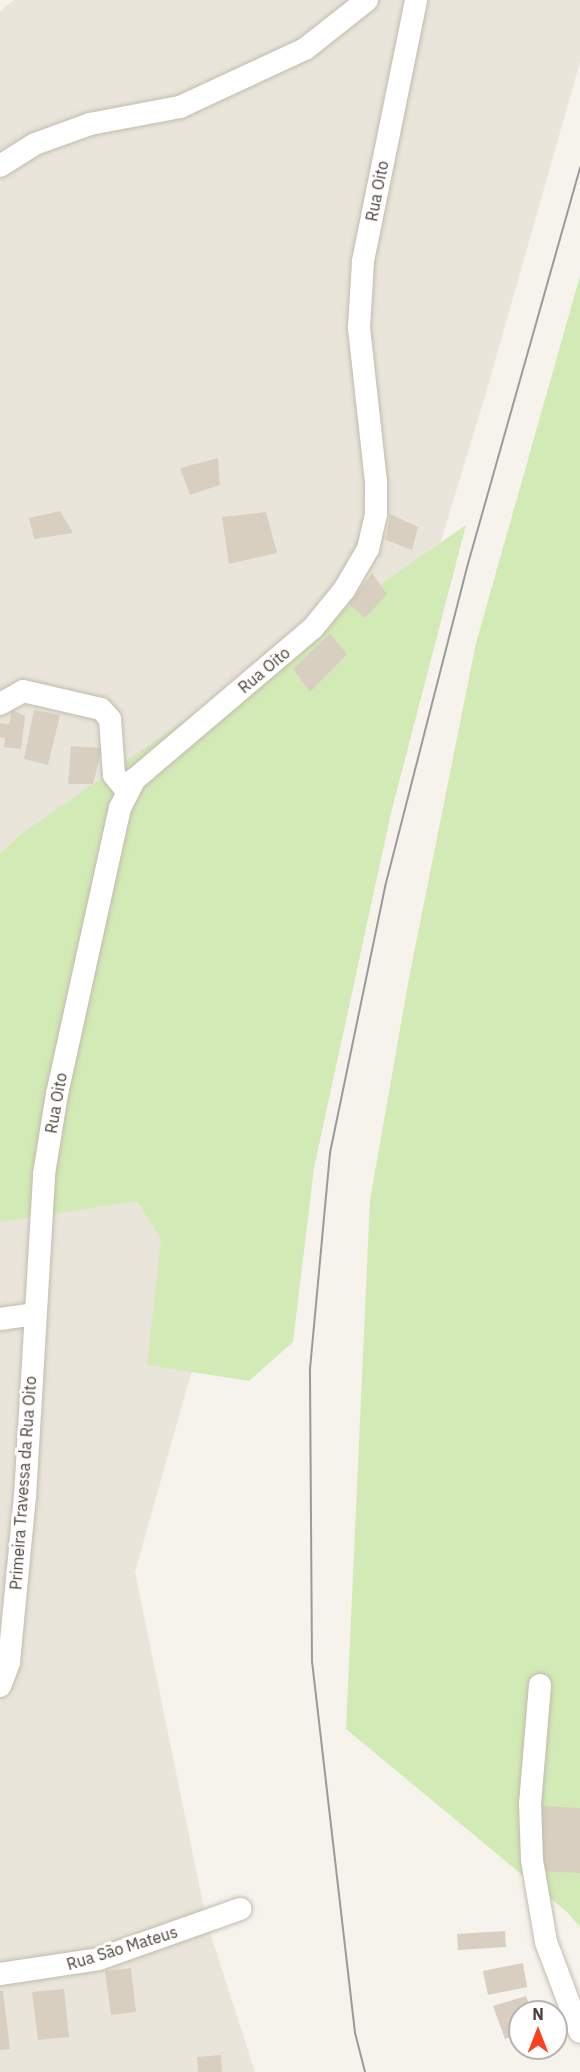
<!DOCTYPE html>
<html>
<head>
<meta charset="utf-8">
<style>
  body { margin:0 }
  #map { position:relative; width:580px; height:2072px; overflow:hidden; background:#f6f3ec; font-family:"IBM Plex Sans",sans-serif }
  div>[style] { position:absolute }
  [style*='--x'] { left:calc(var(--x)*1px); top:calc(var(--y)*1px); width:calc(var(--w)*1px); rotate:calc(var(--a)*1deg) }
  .residential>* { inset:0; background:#eae5da }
  .green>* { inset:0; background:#d2eab5 }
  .building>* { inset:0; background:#d8cfc1 }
  .roads { filter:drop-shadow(0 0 2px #c2bbae) drop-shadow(0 0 2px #c2bbae) }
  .minor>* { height:22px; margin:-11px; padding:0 11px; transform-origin:11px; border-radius:11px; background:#fff }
  .tram>* { height:1.5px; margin:-0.75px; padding:0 0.75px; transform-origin:0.75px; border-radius:0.75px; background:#9a9a9a }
  span { translate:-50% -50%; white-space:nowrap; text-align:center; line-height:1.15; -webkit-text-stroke:6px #fff; paint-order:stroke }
  .street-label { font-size:16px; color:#4b4439 }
  .north { position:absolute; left:508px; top:2000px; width:60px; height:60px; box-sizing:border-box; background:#fff; border:2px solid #b7b4b0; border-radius:50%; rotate:0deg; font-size:16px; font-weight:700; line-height:24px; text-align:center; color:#4b4439 }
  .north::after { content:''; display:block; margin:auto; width:21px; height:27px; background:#fc3f1d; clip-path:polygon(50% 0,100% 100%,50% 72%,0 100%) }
</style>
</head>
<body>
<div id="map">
  <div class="residential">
    <i style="clip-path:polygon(14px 0,580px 0,580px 62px,488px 386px,224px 1257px,135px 1572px,207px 1923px,255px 2072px,0 2072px,0 11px)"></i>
  </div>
  <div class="green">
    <i style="clip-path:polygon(580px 276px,580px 1927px,567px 1912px,346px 1729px,370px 1200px,409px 978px,476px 643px)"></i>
    <i style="clip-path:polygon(466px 525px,391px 813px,314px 1168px,293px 1342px,249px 1381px,147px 1365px,161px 1239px,137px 1201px,0 1222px,0 854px,21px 834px)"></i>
  </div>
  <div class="building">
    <i style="clip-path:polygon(218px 458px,220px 485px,190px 495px,180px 468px)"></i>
    <i style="clip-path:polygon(60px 511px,73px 533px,34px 539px,29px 518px)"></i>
    <i style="clip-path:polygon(266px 512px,277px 553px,229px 564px,222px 517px)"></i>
    <i style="clip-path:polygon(390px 514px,418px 527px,412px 550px,386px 540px)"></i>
    <i style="clip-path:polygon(372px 573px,387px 594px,365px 618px,349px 604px)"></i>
    <i style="clip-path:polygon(330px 634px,347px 654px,310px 692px,293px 669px)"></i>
    <i style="clip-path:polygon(12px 710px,25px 716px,21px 749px,4px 747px,5px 738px,0 737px,0 723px,9px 724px)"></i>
    <i style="clip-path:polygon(34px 710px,60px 715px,48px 765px,24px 759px)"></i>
    <i style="clip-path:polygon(71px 746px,102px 748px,93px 784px,68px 784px)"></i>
    <i style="clip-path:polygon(543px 1806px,580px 1808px,580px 1873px,539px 1871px)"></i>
    <i style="clip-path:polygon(505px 1931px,506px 1947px,458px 1950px,457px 1934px)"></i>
    <i style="clip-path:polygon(523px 1963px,527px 1987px,488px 1995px,483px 1971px)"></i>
    <i style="clip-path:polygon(131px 1968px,136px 2012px,111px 2015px,105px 1971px)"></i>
    <i style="clip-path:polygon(64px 1989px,69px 2037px,38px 2040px,32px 1992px)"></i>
    <i style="clip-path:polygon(0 1991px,3px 1991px,10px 2049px,0 2050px)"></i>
    <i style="clip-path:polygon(526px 1996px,532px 2012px,520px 2012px,520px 2034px,505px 2039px,493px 2006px)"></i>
    <i style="clip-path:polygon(221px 2055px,222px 2072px,198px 2072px,197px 2057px)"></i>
  </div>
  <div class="roads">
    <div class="minor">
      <i style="--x:0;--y:166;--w:41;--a:-32.2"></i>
      <i style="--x:35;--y:144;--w:59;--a:-20"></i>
      <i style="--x:90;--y:124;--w:92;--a:-10.7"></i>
      <i style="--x:180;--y:107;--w:138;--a:-24.9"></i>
      <i style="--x:305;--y:49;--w:79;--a:-38.3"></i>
      <i style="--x:0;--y:704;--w:26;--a:-29"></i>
      <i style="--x:23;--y:691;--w:80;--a:13"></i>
      <i style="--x:101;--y:709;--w:13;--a:48"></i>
      <i style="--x:110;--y:719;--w:56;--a:85.9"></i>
      <i style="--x:114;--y:775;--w:21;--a:51"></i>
      <i style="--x:0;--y:1319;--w:34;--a:-8"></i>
      <i style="--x:540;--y:1685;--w:118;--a:94.8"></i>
      <i style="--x:530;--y:1803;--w:57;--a:88"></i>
      <i style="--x:532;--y:1860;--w:83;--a:80.3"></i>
      <i style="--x:546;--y:1942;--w:96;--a:69.3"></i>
      <i style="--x:0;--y:1686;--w:26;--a:-69"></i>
      <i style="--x:9;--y:1662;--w:166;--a:-84.5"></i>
      <i style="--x:25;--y:1497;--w:324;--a:-86.6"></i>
      <i style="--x:44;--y:1174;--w:81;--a:-80.8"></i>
      <i style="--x:57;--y:1094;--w:293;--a:-77.6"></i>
      <i style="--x:120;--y:808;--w:33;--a:-63"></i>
      <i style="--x:135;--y:779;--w:233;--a:-40.3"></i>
      <i style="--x:313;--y:628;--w:49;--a:-50.8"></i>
      <i style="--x:344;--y:590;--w:48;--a:-59.7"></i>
      <i style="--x:368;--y:549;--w:36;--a:-77"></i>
      <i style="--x:376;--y:514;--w:32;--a:-90"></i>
      <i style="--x:376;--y:482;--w:156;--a:-96.3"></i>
      <i style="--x:359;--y:327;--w:66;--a:-86.5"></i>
      <i style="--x:363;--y:261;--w:266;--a:-78.5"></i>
      <i style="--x:0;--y:1974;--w:100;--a:-8.6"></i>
      <i style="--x:99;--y:1959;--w:150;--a:-19.5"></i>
    </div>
  </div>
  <div class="tram">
    <i style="--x:365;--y:2072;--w:40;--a:-104.4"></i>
    <i style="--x:355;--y:2033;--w:372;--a:-96.6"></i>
    <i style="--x:312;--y:1663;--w:294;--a:-90.4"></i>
    <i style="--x:310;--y:1369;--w:217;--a:-84.7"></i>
    <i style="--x:330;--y:1153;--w:272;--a:-78.3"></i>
    <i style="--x:385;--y:887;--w:333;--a:-75.6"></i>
    <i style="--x:468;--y:564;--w:412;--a:-74.2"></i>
  </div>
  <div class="street-label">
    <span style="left:377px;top:191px;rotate:-79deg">Rua Oito</span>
    <span style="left:264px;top:670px;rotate:-40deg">Rua Oito</span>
    <span style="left:56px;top:1103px;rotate:-80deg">Rua Oito</span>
    <span style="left:23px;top:1483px;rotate:-86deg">Primeira Travessa da Rua Oito</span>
    <span style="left:122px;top:1948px;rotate:-17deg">Rua São Mateus</span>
  </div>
  <div class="north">N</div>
</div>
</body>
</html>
